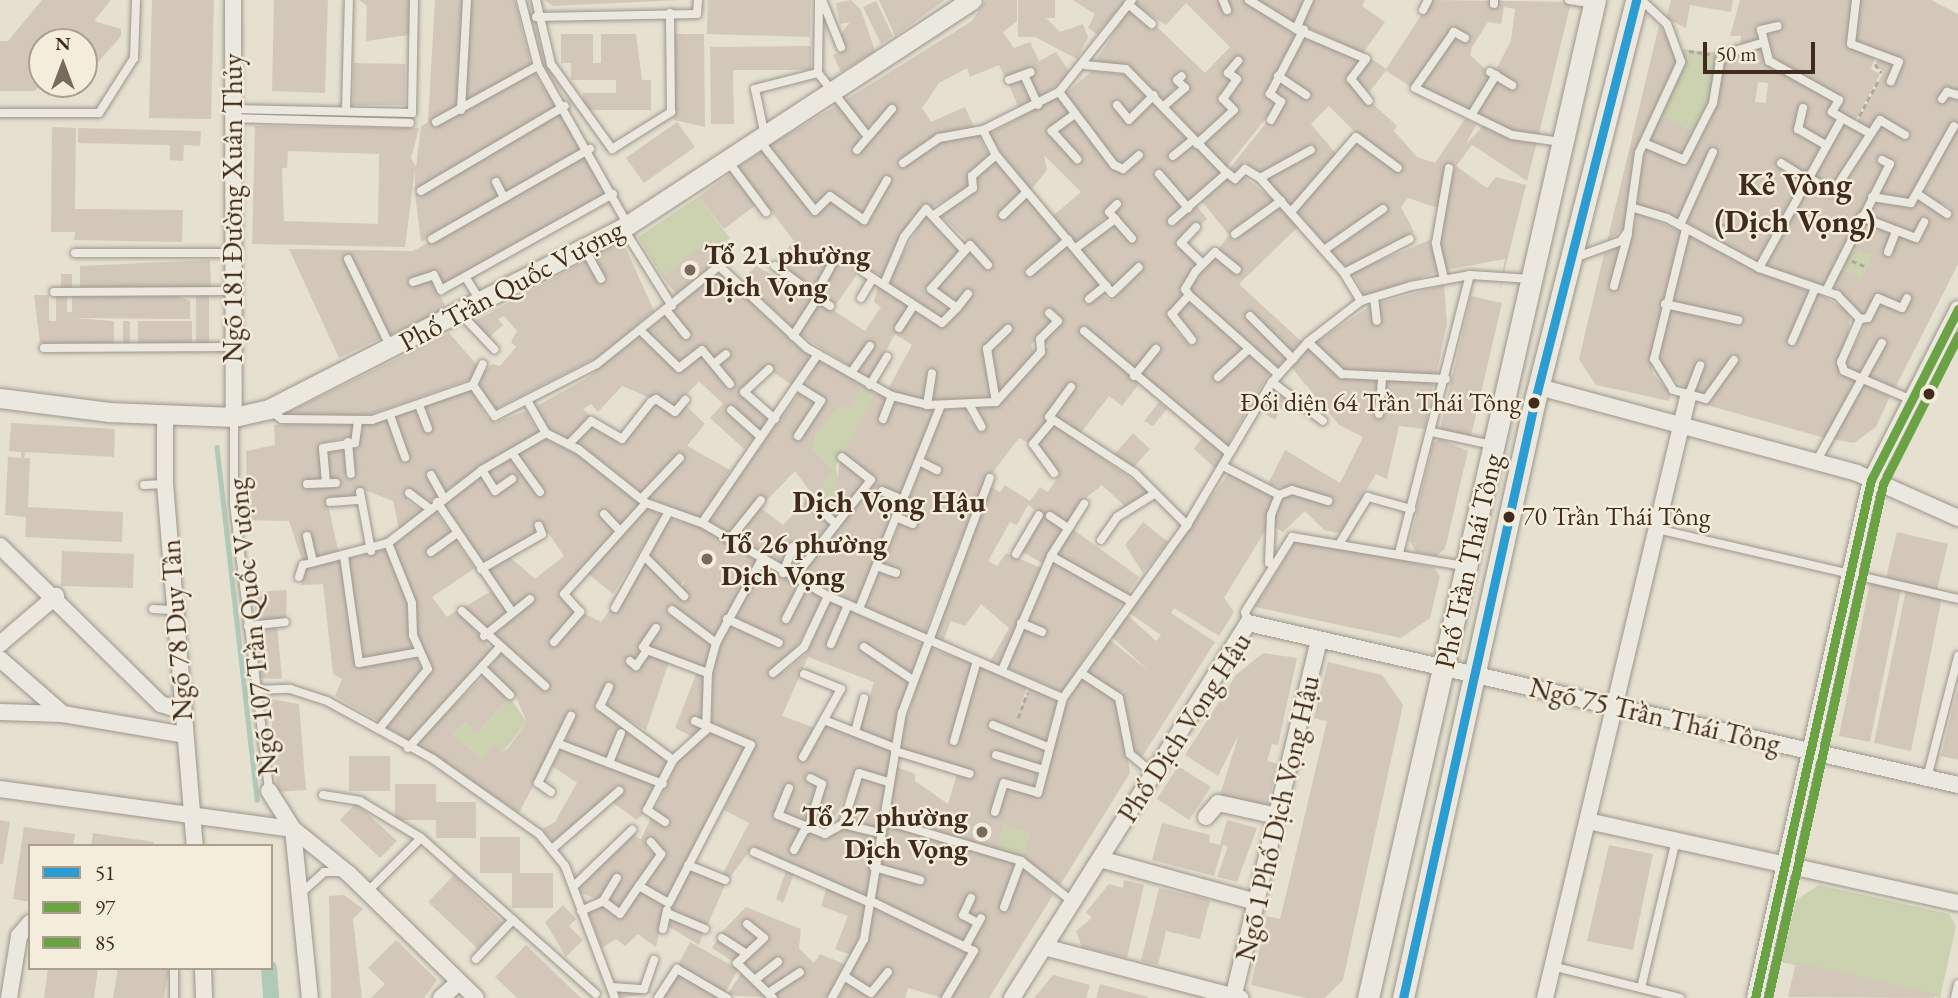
<!DOCTYPE html>
<html>
<head>
<meta charset="utf-8">
<style>
  body { margin:0 }
  #map { position:relative; width:1958px; height:998px; overflow:hidden; background:#e5e0d0; font-family:"EB Garamond",serif }
  div>[style] { position:absolute }
  [style*='--x'] { left:calc(var(--x)*1px); top:calc(var(--y)*1px); width:calc(var(--w)*1px); rotate:calc(var(--a)*1deg) }
  .green>* { inset:0; background:#ccd1b0 }
  .stream>* { height:4.5px; margin:-2.25px; padding:0 2.25px; transform-origin:2.25px; border-radius:2.25px; background:#b1c9b9 }
  .canal>* { height:16px; margin:-8px; padding:0 8px; transform-origin:8px; border-radius:8px; background:#b1c9b9 }
  .building>* { inset:0; background:#d3c7ba }
  .path>* { height:2.5px; margin-top:-1.25px; transform-origin:0; background:repeating-linear-gradient(90deg,#ada8a1 0 5px,transparent 0 8.5px) }
  .roads { filter:drop-shadow(0 0 2px #9c968c) drop-shadow(0 0 2px #9c968c) }
  .service>* { height:8px; margin:-4px; padding:0 4px; transform-origin:4px; border-radius:4px; background:#ebe8e0 }
  .minor>* { height:16px; margin:-8px; padding:0 8px; transform-origin:8px; border-radius:8px; background:#ebe8e0 }
  .tertiary>* { height:19px; margin:-9.5px; padding:0 9.5px; transform-origin:9.5px; border-radius:9.5px; background:#ebe8e0 }
  .secondary>* { height:21px; margin:-10.5px; padding:0 10.5px; transform-origin:10.5px; border-radius:10.5px; background:#ebe8e0 }
  .bus-1>* { height:9px; margin:-4.5px; padding:0 4.5px; transform-origin:4.5px; border-radius:4.5px; background:#2c9dd2 }
  .bus-2>* { height:9px; margin:-4.5px; padding:0 4.5px; transform-origin:4.5px; border-radius:4.5px; background:#6ba244 }
  .bus-3>* { height:9px; margin:-4.5px; padding:0 4.5px; transform-origin:4.5px; border-radius:4.5px; background:#6ba244 }
  .dots>* { width:19px; height:19px; translate:-50% -50%; box-sizing:border-box; border:4px solid #f4eddb; border-radius:50% }
  span { translate:-50% -50%; white-space:nowrap; text-align:center; line-height:1.15; -webkit-text-stroke:5px #f4eddb; paint-order:stroke }
  .bus-label { font-size:26px; color:#412b1f }
  .right { translate:-100% -50%; text-align:right }
  .left { translate:0 -50%; text-align:left }
  .street-label { font-size:28px; color:#412b1f }
  .poi-label { font-size:28px; color:#412b1f; font-weight:700 }
  .neighbourhood-label { font-size:30px; color:#412b1f; font-weight:700 }
  .quarter-label { font-size:32px; color:#412b1f; font-weight:700 }
  .legend { position:absolute; left:28px; top:844px; width:245px; height:126px; box-sizing:border-box; background:#f4eddb; border:2px solid #ac9f90; margin:0; padding:9px 12px; list-style:none; font-size:21px; color:#412b1f }
  .legend li { display:flex; align-items:center; gap:14px; height:35px }
  .legend b { width:35px; border:2px solid #ac9f90 }
  .north { position:absolute; left:28px; top:28px; width:70px; height:70px; box-sizing:border-box; background:#f4eddb; border:2px solid #ac9f90; border-radius:50%; rotate:0deg; font-size:19px; font-weight:700; line-height:28px; text-align:center; color:#412b1f }
  .north::after { content:''; display:block; margin:auto; width:24px; height:32px; background:#7a6a5d; clip-path:polygon(50% 0,100% 100%,50% 72%,0 100%) }
  .scale { position:absolute; left:1703px; top:42px; width:112px; height:32px; box-sizing:border-box; border:4px solid #412b1f; border-top:0; padding-left:9px; font-size:21px; line-height:24px; white-space:nowrap; color:#412b1f; -webkit-text-stroke:5px #f4eddb; paint-order:stroke }
</style>
</head>
<body>
<div id="map">
  <div class="green">
    <i style="clip-path:polygon(1683px 49px,1720px 53px,1711px 101px,1695px 131px,1660px 115px,1682px 68px)"></i>
    <i style="clip-path:polygon(698px 197px,730px 238px,718px 248px,712px 240px,662px 276px,638px 237px)"></i>
    <i style="clip-path:polygon(1849px 248px,1871px 256px,1861px 279px,1840px 268px)"></i>
    <i style="clip-path:polygon(863px 386px,875px 393px,857px 438px,836px 464px,839px 492px,850px 503px,836px 521px,815px 498px,834px 470px,813px 450px,816px 435px,840px 405px,849px 409px)"></i>
    <i style="clip-path:polygon(509px 697px,527px 722px,503px 752px,493px 745px,482px 759px,453px 734px,466px 722px,479px 732px)"></i>
    <i style="clip-path:polygon(1004px 825px,1029px 834px,1023px 857px,998px 851px)"></i>
    <i style="clip-path:polygon(1819px 885px,1949px 914px,1956px 926px,1940px 998px,1781px 962px,1796px 900px)"></i>
  </div>
  <div class="stream">
    <i style="--x:217;--y:447;--w:355;--a:83.5"></i>
  </div>
  <div class="canal">
    <i style="--x:269;--y:968;--w:30;--a:86"></i>
  </div>
  <div class="building">
    <i style="clip-path:polygon(42px 0,111px 0,94px 21px,121px 29px,121px 36px,84px 78px,84px 42px,42px 42px,42px 83px,35px 91px,0 91px,0 41px,8px 41px)"></i>
    <i style="clip-path:polygon(152px 0,214px 0,211px 119px,149px 118px)"></i>
    <i style="clip-path:polygon(274px 0,328px 0,325px 93px,272px 91px)"></i>
    <i style="clip-path:polygon(359px 0,410px 0,409px 35px,366px 41px,367px 6px)"></i>
    <i style="clip-path:polygon(evenodd,435px 0,464px 0,457px 108px,533px 71px,557px 108px,415px 190px,415px 169px,405px 247px,252px 244px,255px 126px,419px 128px,411px 158px,416px 167px,421px 126px,428px 122px,435px 0,288px 151px,379px 154px,378px 224px,284px 221px,282px 168px,287px 168px,288px 151px)"></i>
    <i style="clip-path:polygon(470px 0,515px 0,531px 66px,464px 104px)"></i>
    <i style="clip-path:polygon(545px 0,682px 0,553px 6px)"></i>
    <i style="clip-path:polygon(708px 0,811px 0,810px 37px,707px 34px)"></i>
    <i style="clip-path:polygon(851px 0,861px 10px,875px 51px,841px 72px,833px 55px,846px 49px,840px 35px,850px 22px,840px 24px,836px 3px)"></i>
    <i style="clip-path:polygon(879px 0,945px 0,895px 36px)"></i>
    <i style="clip-path:polygon(986px 0,1017px 0,1017px 21px,1003px 32px,1014px 48px,1030px 42px,1039px 61px,1056px 52px,1071px 74px,1037px 100px,1027px 77px,1007px 81px,999px 65px,970px 77px,967px 68px,939px 83px,922px 108px,931px 122px,965px 107px,975px 129px,937px 135px,899px 163px,903px 167px,938px 142px,978px 134px,989px 156px,968px 173px,970px 188px,913px 216px,883px 276px,862px 267px,835px 306px,818px 294px,833px 257px,813px 291px,775px 263px,794px 241px,738px 168px,764px 149px,815px 214px,830px 199px,864px 223px,888px 176px,864px 216px,830px 192px,815px 208px,768px 146px,838px 105px,862px 132px,855px 150px,896px 108px,865px 129px,842px 102px,972px 21px)"></i>
    <i style="clip-path:polygon(1018px 0,1055px 0,1055px 18px,1046px 18px,1060px 32px,1083px 24px,1088px 37px,1077px 59px,1035px 37px,1018px 37px)"></i>
    <i style="clip-path:polygon(1073px 0,1126px 0,1097px 34px,1088px 28px,1095px 14px)"></i>
    <i style="clip-path:polygon(1138px 0,1218px 0,1228px 13px,1228px 0,1244px 0,1296px 35px,1267px 94px,1279px 102px,1226px 168px,1202px 143px,1237px 111px,1226px 100px,1242px 79px,1233px 71px,1224px 74px,1233px 81px,1220px 99px,1231px 110px,1199px 140px,1169px 106px,1189px 88px,1181px 79px,1165px 101px,1126px 65px,1120px 70px,1096px 61px,1128px 10px,1151px 30px,1156px 26px,1205px 73px,1230px 47px,1186px 3px,1166px 25px,1134px 4px)"></i>
    <i style="clip-path:polygon(1254px 0,1307px 0,1295px 24px)"></i>
    <i style="clip-path:polygon(1311px 0,1365px 0,1362px 6px,1385px 22px,1363px 53px,1300px 24px)"></i>
    <i style="clip-path:polygon(1431px 0,1571px 2px,1539px 134px,1505px 129px,1476px 113px,1497px 80px,1513px 89px,1516px 83px,1495px 71px,1511px 41px,1515px 9px,1504px 7px,1501px 24px,1488px 22px,1472px 47px,1470px 55px,1494px 77px,1470px 111px,1419px 87px,1455px 35px,1466px 42px,1458px 31px,1413px 88px,1386px 71px,1369px 92px,1355px 80px,1369px 57px,1386px 69px)"></i>
    <i style="clip-path:polygon(1671px 0,1733px 0,1731px 12px,1690px 5px,1686px 28px,1666px 18px)"></i>
    <i style="clip-path:polygon(1740px 0,1854px 0,1849px 46px,1875px 57px,1871px 69px,1880px 74px,1854px 123px,1835px 112px,1843px 99px,1777px 61px,1765px 40px,1783px 21px,1756px 26px,1757px 42px,1740px 47px,1741px 36px,1730px 36px)"></i>
    <i style="clip-path:polygon(1860px 0,1931px 0,1958px 14px,1958px 91px,1946px 88px,1939px 101px,1958px 98px,1958px 264px,1893px 392px,1863px 377px,1887px 342px,1880px 340px,1858px 376px,1845px 363px,1879px 300px,1902px 310px,1910px 297px,1900px 305px,1879px 295px,1863px 317px,1833px 284px,1840px 268px,1861px 279px,1871px 256px,1849px 248px,1863px 221px,1893px 232px,1886px 253px,1897px 233px,1917px 241px,1927px 219px,1914px 235px,1903px 232px,1868px 217px,1876px 200px,1912px 206px,1919px 199px,1948px 217px,1951px 208px,1923px 195px,1956px 125px,1909px 200px,1875px 194px,1893px 163px,1881px 157px,1886px 165px,1824px 286px,1763px 265px,1807px 179px,1834px 196px,1881px 123px,1908px 139px,1910px 134px,1880px 117px,1869px 131px,1856px 124px,1884px 71px,1875px 67px,1879px 57px,1896px 63px,1891px 84px,1901px 60px,1853px 43px)"></i>
    <i style="clip-path:polygon(876px 1px,893px 36px,881px 44px,863px 7px)"></i>
    <i style="clip-path:polygon(1659px 25px,1680px 55px,1634px 154px,1625px 227px,1607px 242px)"></i>
    <i style="clip-path:polygon(1305px 32px,1361px 59px,1348px 81px,1397px 126px,1394px 131px,1417px 157px,1435px 163px,1465px 119px,1476px 125px,1466px 144px,1485px 124px,1522px 142px,1537px 142px,1527px 181px,1472px 145px,1456px 166px,1487px 188px,1496px 177px,1526px 185px,1499px 293px,1505px 259px,1446px 270px,1438px 241px,1454px 168px,1448px 164px,1438px 208px,1408px 198px,1401px 207px,1414px 232px,1350px 267px,1341px 264px,1328px 249px,1387px 208px,1384px 204px,1325px 244px,1296px 211px,1357px 134px,1329px 106px,1311px 124px,1337px 155px,1291px 206px,1265px 178px,1292px 159px,1297px 165px,1312px 146px,1261px 174px,1245px 162px,1234px 174px,1229px 169px,1283px 102px,1273px 93px)"></i>
    <i style="clip-path:polygon(561px 34px,593px 34px,593px 63px,601px 63px,601px 34px,636px 34px,642px 80px,651px 80px,651px 110px,583px 110px,583px 93px,616px 93px,616px 80px,571px 80px,571px 63px,561px 63px)"></i>
    <i style="clip-path:polygon(673px 34px,704px 34px,705px 127px,674px 120px)"></i>
    <i style="clip-path:polygon(811px 46px,811px 70px,733px 70px,734px 124px,711px 124px,710px 47px)"></i>
    <i style="clip-path:polygon(evenodd,1760px 46px,1772px 69px,1835px 100px,1829px 113px,1839px 119px,1825px 142px,1799px 127px,1808px 107px,1802px 106px,1796px 130px,1822px 145px,1757px 262px,1717px 243px,1726px 223px,1715px 240px,1685px 221px,1717px 150px,1700px 168px,1679px 219px,1638px 206px,1637px 189px,1646px 146px,1685px 163px,1707px 121px,1722px 57px,1760px 46px,1758px 82px,1768px 83px,1766px 103px,1755px 102px,1758px 82px)"></i>
    <i style="clip-path:polygon(354px 63px,405px 64px,405px 105px,353px 105px)"></i>
    <i style="clip-path:polygon(1092px 71px,1130px 75px,1151px 96px,1130px 116px,1116px 102px,1128px 124px,1154px 99px,1189px 142px,1170px 157px,1192px 143px,1223px 174px,1187px 204px,1159px 171px,1155px 174px,1184px 207px,1170px 225px,1196px 205px,1207px 219px,1179px 243px,1199px 264px,1181px 288px,1186px 294px,1168px 314px,1178px 324px,1174px 329px,1191px 346px,1196px 341px,1175px 315px,1189px 299px,1245px 349px,1214px 377px,1218px 382px,1249px 353px,1270px 371px,1226px 447px,1137px 374px,1160px 348px,1134px 373px,1083px 326px,1081px 331px,1139px 384px,1122px 406px,1109px 396px,1080px 434px,1053px 416px,1071px 384px,1030px 444px,1019px 438px,983px 485px,923px 637px,864px 606px,880px 570px,899px 572px,882px 566px,901px 521px,914px 526px,902px 518px,922px 466px,938px 474px,941px 469px,925px 461px,943px 410px,967px 407px,968px 418px,982px 429px,971px 408px,1003px 400px,1049px 346px,1043px 341px,1059px 321px,1049px 311px,1054px 320px,1031px 345px,1035px 354px,998px 397px,989px 352px,1009px 326px,985px 348px,994px 399px,965px 402px,931px 403px,935px 370px,925px 401px,887px 391px,912px 345px,895px 334px,870px 381px,856px 372px,869px 344px,852px 367px,797px 333px,819px 301px,865px 331px,881px 307px,874px 302px,879px 282px,910px 305px,895px 329px,899px 331px,914px 308px,947px 324px,971px 293px,955px 304px,935px 287px,968px 248px,992px 264px,940px 215px,978px 188px,974px 179px,995px 159px,1023px 193px,1002px 219px,1026px 196px,1065px 239px,1027px 274px,1069px 244px,1102px 284px,1082px 307px,1101px 293px,1109px 300px,1141px 267px,1112px 289px,1079px 248px,1115px 222px,1134px 242px,1113px 211px,1120px 204px,1076px 245px,1053px 216px,1081px 192px,1044px 155px,1047px 170px,1030px 191px,988px 135px,1059px 96px,1072px 115px,1049px 130px,1061px 146px,1079px 160px,1056px 132px,1075px 118px,1113px 168px,1124px 171px,1142px 156px,1122px 167px,1065px 94px)"></i>
    <i style="clip-path:polygon(1023px 79px,1034px 102px,1019px 109px,1009px 85px)"></i>
    <i style="clip-path:polygon(561px 112px,586px 149px,421px 242px,415px 194px)"></i>
    <i style="clip-path:polygon(1660px 115px,1695px 131px,1683px 158px,1648px 142px)"></i>
    <i style="clip-path:polygon(1844px 121px,1865px 133px,1832px 188px,1810px 175px)"></i>
    <i style="clip-path:polygon(677px 122px,695px 147px,644px 183px,626px 158px)"></i>
    <i style="clip-path:polygon(52px 127px,76px 128px,75px 209px,183px 210px,182px 242px,74px 240px,75px 232px,51px 232px)"></i>
    <i style="clip-path:polygon(78px 128px,201px 131px,200px 146px,184px 145px,183px 161px,170px 160px,170px 145px,78px 143px)"></i>
    <i style="clip-path:polygon(587px 155px,607px 195px,443px 287px,434px 271px,408px 283px,432px 277px,446px 308px,403px 329px,388px 335px,349px 255px,344px 257px,383px 337px,339px 358px,289px 249px,413px 251px)"></i>
    <i style="clip-path:polygon(734px 171px,757px 204px,724px 229px,698px 197px)"></i>
    <i style="clip-path:polygon(1243px 176px,1277px 202px,1229px 235px,1201px 200px,1228px 177px)"></i>
    <i style="clip-path:polygon(1280px 205px,1299px 226px,1239px 284px,1302px 342px,1290px 353px,1246px 316px,1286px 358px,1276px 369px,1188px 291px,1229px 235px,1233px 240px)"></i>
    <i style="clip-path:polygon(927px 213px,960px 249px,928px 289px,952px 307px,945px 321px,887px 282px)"></i>
    <i style="clip-path:polygon(1638px 213px,1682px 232px,1651px 358px,1653px 374px,1671px 393px,1669px 401px,1596px 385px,1579px 359px,1604px 254px,1622px 244px,1616px 290px)"></i>
    <i style="clip-path:polygon(1690px 235px,1811px 293px,1789px 344px,1795px 346px,1818px 293px,1851px 313px,1842px 374px,1855px 381px,1825px 438px,1703px 404px,1735px 356px,1705px 397px,1694px 392px,1705px 364px,1699px 360px,1689px 391px,1663px 371px,1658px 360px,1670px 307px,1741px 324px,1742px 318px,1670px 303px)"></i>
    <i style="clip-path:polygon(712px 239px,717px 263px,676px 294px,662px 276px)"></i>
    <i style="clip-path:polygon(1430px 240px,1438px 272px,1365px 296px,1352px 272px)"></i>
    <i style="clip-path:polygon(623px 242px,654px 311px,600px 356px,493px 410px,477px 380px,492px 364px,500px 366px,516px 347px,511px 342px,517px 331px,504px 316px,498px 319px,503px 325px,486px 340px,471px 323px,588px 260px,600px 283px,591px 258px)"></i>
    <i style="clip-path:polygon(210px 260px,211px 289px,80px 291px,80px 266px)"></i>
    <i style="clip-path:polygon(756px 266px,814px 298px,794px 329px,742px 281px)"></i>
    <i style="clip-path:polygon(720px 271px,812px 359px,796px 388px,770px 370px,740px 391px,771px 419px,744px 449px,710px 418px,723px 404px,699px 381px,675px 408px,622px 386px,598px 412px,591px 404px,583px 409px,591px 417px,570px 440px,551px 432px,535px 407px,587px 378px,641px 334px,679px 371px,702px 354px,722px 372px,701px 346px,679px 364px,646px 331px)"></i>
    <i style="clip-path:polygon(61px 274px,72px 274px,72px 290px,61px 290px)"></i>
    <i style="clip-path:polygon(1444px 285px,1447px 323px,1436px 376px,1356px 375px,1334px 367px,1313px 344px,1372px 305px)"></i>
    <i style="clip-path:polygon(196px 292px,209px 292px,209px 345px,196px 345px)"></i>
    <i style="clip-path:polygon(34px 295px,49px 295px,49px 321px,56px 321px,56px 296px,67px 296px,67px 312px,72px 312px,72px 295px,174px 295px,190px 301px,190px 319px,72px 318px,114px 321px,114px 343px,40px 343px)"></i>
    <i style="clip-path:polygon(1471px 296px,1502px 303px,1471px 436px,1440px 429px)"></i>
    <i style="clip-path:polygon(123px 321px,130px 321px,130px 345px,123px 345px)"></i>
    <i style="clip-path:polygon(138px 321px,192px 321px,192px 343px,138px 345px)"></i>
    <i style="clip-path:polygon(449px 333px,477px 365px,471px 379px,363px 417px,285px 414px)"></i>
    <i style="clip-path:polygon(1310px 347px,1342px 376px,1434px 381px,1425px 429px,1399px 426px,1387px 479px,1376px 474px,1340px 533px,1324px 530px,1305px 511px,1283px 532px,1272px 525px,1281px 498px,1290px 492px,1312px 494px,1268px 484px,1285px 450px,1340px 483px,1363px 437px,1339px 425px,1292px 368px)"></i>
    <i style="clip-path:polygon(820px 358px,863px 386px,849px 410px,840px 405px,816px 435px,813px 450px,834px 470px,815px 498px,795px 471px,766px 501px,759px 495px,730px 534px,707px 520px,801px 391px,823px 401px,804px 387px)"></i>
    <i style="clip-path:polygon(1859px 382px,1890px 396px,1876px 427px,1854px 443px,1832px 439px)"></i>
    <i style="clip-path:polygon(471px 389px,487px 418px,496px 422px,526px 411px,539px 434px,429px 501px,407px 491px,407px 501px,422px 511px,399px 529px,393px 501px,357px 487px,355px 499px,327px 500px,339px 554px,303px 563px,289px 521px,247px 520px,246px 451px,275px 445px,274px 425px,353px 423px,352px 436px,321px 443px,329px 481px,326px 452px,359px 448px,360px 424px,416px 408px,428px 432px,423px 407px)"></i>
    <i style="clip-path:polygon(1275px 389px,1288px 398px,1275px 420px,1260px 411px)"></i>
    <i style="clip-path:polygon(875px 393px,935px 410px,858px 604px,799px 575px,874px 481px,842px 456px)"></i>
    <i style="clip-path:polygon(656px 401px,674px 416px,684px 404px,705px 424px,687px 446px,730px 470px,701px 520px,647px 497px,681px 455px,643px 494px,576px 442px,593px 425px,622px 443px)"></i>
    <i style="clip-path:polygon(1159px 402px,1167px 409px,1153px 426px,1144px 421px)"></i>
    <i style="clip-path:polygon(11px 423px,115px 429px,114px 457px,25px 452px,24px 458px,30px 458px,28px 507px,123px 512px,122px 542px,25px 537px,26px 517px,5px 515px,8px 457px,21px 458px,21px 452px,9px 451px)"></i>
    <i style="clip-path:polygon(1054px 424px,1151px 493px,1129px 510px,1102px 485px,1083px 500px,1044px 564px,1021px 551px,1041px 514px,1028px 505px,1017px 525px,1010px 522px,988px 561px,997px 566px,1006px 553px,1041px 568px,1000px 666px,990px 662px,1009px 628px,981px 604px,965px 626px,951px 621px,942px 644px,933px 641px,991px 487px,1000px 492px,1005px 485px,1030px 501px,1040px 487px,1048px 492px,1060px 474px,1037px 444px)"></i>
    <i style="clip-path:polygon(1133px 433px,1150px 449px,1134px 467px,1114px 455px)"></i>
    <i style="clip-path:polygon(1203px 437px,1225px 454px,1216px 469px,1194px 449px)"></i>
    <i style="clip-path:polygon(544px 438px,581px 456px,641px 503px,561px 590px,577px 612px,550px 646px,583px 613px,601px 622px,646px 563px,684px 600px,688px 597px,681px 588px,686px 579px,679px 586px,648px 556px,668px 518px,702px 527px,757px 561px,714px 640px,670px 612px,714px 644px,704px 669px,647px 646px,660px 627px,656px 623px,635px 662px,627px 662px,637px 670px,648px 652px,669px 662px,646px 730px,605px 706px,612px 697px,606px 689px,596px 707px,668px 761px,659px 780px,566px 744px,570px 714px,519px 813px,415px 744px,485px 675px,509px 697px,478px 733px,466px 722px,453px 734px,482px 759px,493px 744px,503px 752px,508px 748px,527px 722px,515px 695px,488px 670px,501px 653px,544px 690px,548px 686px,487px 635px,513px 609px,485px 570px,507px 554px,535px 579px,564px 556px,549px 534px,539px 532px,482px 565px,441px 504px,481px 475px,498px 495px,486px 472px)"></i>
    <i style="clip-path:polygon(1440px 439px,1468px 451px,1445px 549px,1436px 556px,1416px 552px,1410px 541px,1433px 443px)"></i>
    <i style="clip-path:polygon(840px 458px,867px 482px,850px 503px,836px 489px)"></i>
    <i style="clip-path:polygon(1229px 473px,1276px 499px,1268px 526px,1224px 598px,1234px 612px,1219px 636px,1174px 608px,1171px 613px,1215px 642px,1142px 757px,1134px 753px,1128px 731px,1121px 696px,1127px 689px,1119px 695px,1086px 674px,1109px 639px,1151px 673px,1110px 635px,1125px 613px,1156px 641px,1161px 635px,1127px 611px)"></i>
    <i style="clip-path:polygon(806px 501px,832px 525px,793px 574px,787px 570px,797px 551px,793px 544px,782px 568px,736px 537px,761px 508px,783px 525px)"></i>
    <i style="clip-path:polygon(646px 506px,662px 516px,613px 594px,587px 573px)"></i>
    <i style="clip-path:polygon(435px 511px,475px 568px,432px 597px,447px 617px,458px 610px,492px 650px,409px 741px,387px 727px,431px 670px,417px 635px,417px 605px,391px 547px)"></i>
    <i style="clip-path:polygon(1143px 522px,1168px 542px,1143px 573px,1125px 545px)"></i>
    <i style="clip-path:polygon(1071px 528px,1139px 577px,1127px 595px,1057px 555px)"></i>
    <i style="clip-path:polygon(1897px 532px,1948px 544px,1937px 590px,1886px 578px)"></i>
    <i style="clip-path:polygon(1306px 539px,1433px 567px,1440px 576px,1430px 618px,1401px 638px,1255px 607px,1295px 542px)"></i>
    <i style="clip-path:polygon(386px 549px,407px 596px,412px 652px,364px 658px,347px 559px)"></i>
    <i style="clip-path:polygon(62px 551px,134px 554px,133px 588px,61px 586px)"></i>
    <i style="clip-path:polygon(343px 560px,356px 666px,416px 656px,423px 669px,382px 723px,335px 696px,342px 679px,333px 674px,323px 584px,302px 585px,301px 568px)"></i>
    <i style="clip-path:polygon(1053px 563px,1124px 599px,1062px 692px,1008px 668px,1024px 627px,1043px 635px,1045px 630px,1027px 621px)"></i>
    <i style="clip-path:polygon(763px 566px,825px 597px,792px 654px,770px 674px,784px 672px,805px 655px,830px 599px,922px 645px,913px 673px,872px 656px,912px 681px,891px 743px,859px 730px,874px 682px,808px 657px,782px 716px,818px 729px,803px 761px,827px 723px,893px 749px,887px 779px,858px 770px,828px 831px,812px 826px,826px 783px,807px 773px,818px 787px,808px 824px,780px 811px,787px 784px,774px 817px,803px 828px,792px 855px,807px 831px,825px 837px,849px 828px,876px 835px,868px 898px,753px 846px,729px 879px,723px 873px,749px 823px,724px 810px,750px 754px,747px 739px,712px 722px,713px 666px,729px 622px)"></i>
    <i style="clip-path:polygon(1870px 582px,1901px 589px,1870px 742px,1839px 736px)"></i>
    <i style="clip-path:polygon(287px 590px,286px 619px,257px 622px,253px 592px)"></i>
    <i style="clip-path:polygon(1906px 590px,1942px 597px,1911px 751px,1874px 743px)"></i>
    <i style="clip-path:polygon(492px 591px,508px 611px,482px 633px,462px 608px)"></i>
    <i style="clip-path:polygon(277px 626px,282px 679px,260px 678px,257px 627px)"></i>
    <i style="clip-path:polygon(929px 648px,975px 664px,955px 743px,980px 666px,1028px 685px,1016px 719px,1030px 686px,1058px 702px,1045px 743px,991px 722px,989px 727px,1043px 749px,1039px 766px,994px 751px,993px 756px,1038px 770px,1033px 790px,1002px 780px,992px 813px,1006px 787px,1042px 796px,1062px 711px,1082px 677px,1119px 701px,1130px 773px,1060px 885px,1023px 857px,1029px 834px,1004px 825px,998px 851px,886px 816px,894px 766px,915px 774px,915px 781px,948px 804px,957px 774px,973px 777px,897px 749px)"></i>
    <i style="clip-path:polygon(1263px 653px,1297px 658px,1278px 745px,1272px 744px,1267px 761px,1278px 764px,1267px 807px,1220px 795px,1239px 734px,1218px 776px,1185px 755px,1236px 675px)"></i>
    <i style="clip-path:polygon(1328px 662px,1382px 675px,1403px 705px,1343px 980px,1325px 998px,1306px 998px,1251px 985px,1267px 916px,1280px 919px,1290px 878px,1327px 721px,1314px 718px)"></i>
    <i style="clip-path:polygon(697px 672px,703px 674px,705px 726px,697px 739px,675px 728px)"></i>
    <i style="clip-path:polygon(1957px 691px,1958px 691px,1958px 760px,1941px 756px)"></i>
    <i style="clip-path:polygon(270px 699px,299px 704px,306px 790px,277px 792px)"></i>
    <i style="clip-path:polygon(711px 728px,746px 745px,667px 899px,643px 884px,662px 855px,650px 839px,646px 847px,656px 855px,620px 911px,607px 901px,617px 874px,600px 900px,581px 893px,580px 885px,631px 834px,641px 839px,679px 760px)"></i>
    <i style="clip-path:polygon(563px 746px,659px 786px,646px 811px,637px 820px,613px 803px,624px 790px,616px 785px,606px 802px,555px 843px,542px 829px,555px 822px,577px 783px,552px 766px)"></i>
    <i style="clip-path:polygon(349px 756px,390px 756px,390px 791px,349px 791px)"></i>
    <i style="clip-path:polygon(1178px 766px,1211px 787px,1189px 820px,1157px 799px)"></i>
    <i style="clip-path:polygon(860px 775px,887px 783px,876px 829px,847px 818px)"></i>
    <i style="clip-path:polygon(395px 784px,436px 784px,436px 802px,476px 802px,476px 838px,436px 838px,436px 820px,395px 820px)"></i>
    <i style="clip-path:polygon(356px 803px,397px 841px,380px 858px,340px 820px)"></i>
    <i style="clip-path:polygon(0 820px,10px 822px,3px 864px,0 864px)"></i>
    <i style="clip-path:polygon(1227px 820px,1257px 828px,1237px 882px,1217px 877px,1228px 846px,1223px 845px,1214px 876px,1152px 860px,1162px 823px,1210px 835px,1209px 842px,1220px 845px)"></i>
    <i style="clip-path:polygon(887px 823px,1018px 864px,1000px 909px,1005px 912px,1023px 868px,1053px 895px,989px 998px,948px 998px,970px 962px,977px 919px,960px 916px,974px 923px,964px 942px,874px 900px,878px 871px,923px 884px,923px 877px,877px 865px)"></i>
    <i style="clip-path:polygon(24px 827px,75px 834px,73px 846px,30px 846px,30px 902px,13px 899px)"></i>
    <i style="clip-path:polygon(93px 833px,154px 842px,154px 846px,91px 846px)"></i>
    <i style="clip-path:polygon(480px 837px,520px 837px,520px 873px,553px 873px,553px 908px,512px 908px,512px 873px,480px 873px)"></i>
    <i style="clip-path:polygon(1609px 845px,1653px 854px,1633px 950px,1587px 941px)"></i>
    <i style="clip-path:polygon(691px 868px,726px 883px,706px 928px,670px 910px)"></i>
    <i style="clip-path:polygon(786px 871px,794px 874px,783px 903px,776px 899px)"></i>
    <i style="clip-path:polygon(454px 875px,503px 923px,478px 949px,428px 902px)"></i>
    <i style="clip-path:polygon(1124px 880px,1144px 885px,1127px 958px,1082px 947px,1076px 931px,1092px 918px,1086px 912px,1109px 884px,1123px 888px)"></i>
    <i style="clip-path:polygon(827px 887px,868px 905px,853px 956px,835px 949px,848px 916px,821px 906px)"></i>
    <i style="clip-path:polygon(1159px 888px,1210px 900px,1200px 939px,1166px 931px,1158px 965px,1141px 961px)"></i>
    <i style="clip-path:polygon(639px 889px,666px 905px,656px 947px,638px 934px,625px 946px,616px 939px,602px 948px,588px 911px,603px 904px,616px 914px)"></i>
    <i style="clip-path:polygon(344px 895px,363px 909px,353px 919px,362px 998px,331px 998px,329px 896px)"></i>
    <i style="clip-path:polygon(563px 905px,576px 919px,569px 926px,583px 940px,566px 957px,545px 922px)"></i>
    <i style="clip-path:polygon(876px 906px,969px 952px,943px 998px,908px 988px,905px 998px,838px 998px,848px 982px,872px 997px,883px 983px,870px 989px,850px 977px)"></i>
    <i style="clip-path:polygon(746px 907px,801px 929px,799px 948px,814px 963px,820px 954px,849px 966px,827px 998px,777px 998px,761px 979px,783px 962px,778px 956px,757px 975px,740px 960px,760px 936px,744px 950px,720px 934px)"></i>
    <i style="clip-path:polygon(673px 917px,704px 932px,699px 945px,668px 926px)"></i>
    <i style="clip-path:polygon(719px 937px,741px 952px,734px 962px,712px 948px)"></i>
    <i style="clip-path:polygon(396px 940px,437px 980px,424px 998px,371px 998px,385px 984px,368px 968px)"></i>
    <i style="clip-path:polygon(690px 942px,738px 969px,725px 993px,677px 967px)"></i>
    <i style="clip-path:polygon(526px 945px,581px 998px,517px 998px,495px 977px)"></i>
    <i style="clip-path:polygon(1796px 962px,1935px 994px,1934px 998px,1788px 997px)"></i>
    <i style="clip-path:polygon(48px 968px,98px 968px,94px 998px,44px 998px)"></i>
    <i style="clip-path:polygon(118px 968px,169px 968px,164px 998px,113px 998px)"></i>
    <i style="clip-path:polygon(743px 971px,770px 998px,727px 995px)"></i>
    <i style="clip-path:polygon(679px 973px,721px 998px,663px 998px)"></i>
    <i style="clip-path:polygon(1053px 975px,1090px 985px,1086px 998px,1034px 998px)"></i>
    <i style="clip-path:polygon(1100px 984px,1148px 997px,1147px 998px,1096px 998px)"></i>
    <i style="clip-path:polygon(618px 990px,645px 991px,654px 992px,621px 998px)"></i>
  </div>
  <div class="path">
    <i style="--x:1689;--y:51;--w:21;--a:8"></i>
    <i style="--x:1875;--y:64;--w:11;--a:52"></i>
    <i style="--x:1859;--y:116;--w:42;--a:-61.6"></i>
    <i style="--x:1720;--y:234;--w:11;--a:-68"></i>
    <i style="--x:1852;--y:261;--w:16;--a:22"></i>
    <i style="--x:1018;--y:718;--w:27;--a:-70"></i>
  </div>
  <div class="roads">
    <div class="service">
      <i style="--x:521;--y:0;--w:68;--a:75.6"></i>
      <i style="--x:538;--y:66;--w:180;--a:60.5"></i>
      <i style="--x:536;--y:0;--w:66;--a:76.8"></i>
      <i style="--x:551;--y:64;--w:105;--a:54.3"></i>
      <i style="--x:612;--y:149;--w:70;--a:-32.1"></i>
      <i style="--x:671;--y:112;--w:99;--a:-90.6"></i>
      <i style="--x:822;--y:0;--w:51;--a:68"></i>
      <i style="--x:1223;--y:0;--w:11;--a:68"></i>
      <i style="--x:1249;--y:0;--w:55;--a:31.7"></i>
      <i style="--x:1296;--y:29;--w:76;--a:23.2"></i>
      <i style="--x:1366;--y:59;--w:25;--a:127"></i>
      <i style="--x:1351;--y:79;--w:28;--a:51"></i>
      <i style="--x:1569;--y:0;--w:25;--a:9"></i>
      <i style="--x:1856;--y:0;--w:44;--a:96.5"></i>
      <i style="--x:1851;--y:44;--w:51;--a:20.6"></i>
      <i style="--x:1899;--y:62;--w:21;--a:113"></i>
      <i style="--x:1128;--y:4;--w:31;--a:40"></i>
      <i style="--x:1494;--y:4;--w:4;--a:-90"></i>
      <i style="--x:1423;--y:10;--w:11;--a:-63"></i>
      <i style="--x:536;--y:17;--w:161;--a:-1.1"></i>
      <i style="--x:697;--y:14;--w:14;--a:-86"></i>
      <i style="--x:1296;--y:29;--w:32;--a:-66"></i>
      <i style="--x:1465;--y:38;--w:13;--a:-151"></i>
      <i style="--x:1454;--y:32;--w:68;--a:124.9"></i>
      <i style="--x:1415;--y:88;--w:108;--a:25.9"></i>
      <i style="--x:1512;--y:135;--w:50;--a:8"></i>
      <i style="--x:1085;--y:65;--w:41;--a:5.6"></i>
      <i style="--x:1126;--y:69;--w:142;--a:45.9"></i>
      <i style="--x:1225;--y:171;--w:13;--a:39"></i>
      <i style="--x:1235;--y:179;--w:14;--a:-45"></i>
      <i style="--x:1245;--y:169;--w:17;--a:31"></i>
      <i style="--x:1260;--y:178;--w:127;--a:48.5"></i>
      <i style="--x:1344;--y:273;--w:33;--a:59"></i>
      <i style="--x:1490;--y:72;--w:26;--a:31"></i>
      <i style="--x:818;--y:73;--w:76;--a:51.9"></i>
      <i style="--x:1024;--y:75;--w:33;--a:65"></i>
      <i style="--x:1278;--y:76;--w:34;--a:34"></i>
      <i style="--x:1009;--y:80;--w:23;--a:-20"></i>
      <i style="--x:1059;--y:92;--w:91;--a:53"></i>
      <i style="--x:1114;--y:165;--w:10;--a:24"></i>
      <i style="--x:1123;--y:169;--w:21;--a:-41"></i>
      <i style="--x:1942;--y:99;--w:9;--a:-54"></i>
      <i style="--x:1947;--y:92;--w:11;--a:15"></i>
      <i style="--x:1117;--y:105;--w:19;--a:51"></i>
      <i style="--x:1129;--y:120;--w:35;--a:-45"></i>
      <i style="--x:1164;--y:106;--w:28;--a:-41"></i>
      <i style="--x:1185;--y:88;--w:11;--a:-135"></i>
      <i style="--x:1177;--y:80;--w:6;--a:-39"></i>
      <i style="--x:1803;--y:108;--w:22;--a:103"></i>
      <i style="--x:1798;--y:129;--w:32;--a:30"></i>
      <i style="--x:231;--y:109;--w:181;--a:1.3"></i>
      <i style="--x:412;--y:113;--w:113;--a:-89"></i>
      <i style="--x:461;--y:110;--w:110;--a:-86.9"></i>
      <i style="--x:346;--y:111;--w:111;--a:-88.5"></i>
      <i style="--x:0;--y:113;--w:99;--a:0"></i>
      <i style="--x:99;--y:113;--w:65;--a:-57.5"></i>
      <i style="--x:134;--y:58;--w:58;--a:-88"></i>
      <i style="--x:1075;--y:114;--w:29;--a:144"></i>
      <i style="--x:1052;--y:131;--w:38;--a:48"></i>
      <i style="--x:1472;--y:114;--w:46;--a:-58.4"></i>
      <i style="--x:231;--y:118;--w:179;--a:1.6"></i>
      <i style="--x:1842;--y:118;--w:31;--a:29"></i>
      <i style="--x:1271;--y:120;--w:21;--a:-61"></i>
      <i style="--x:1281;--y:102;--w:14;--a:-144"></i>
      <i style="--x:1270;--y:94;--w:73;--a:-62.4"></i>
      <i style="--x:436;--y:122;--w:116;--a:-28.8"></i>
      <i style="--x:983;--y:130;--w:28;--a:63"></i>
      <i style="--x:996;--y:155;--w:180;--a:50"></i>
      <i style="--x:1112;--y:293;--w:37;--a:-44"></i>
      <i style="--x:765;--y:136;--w:48;--a:-102"></i>
      <i style="--x:755;--y:89;--w:65;--a:-14.3"></i>
      <i style="--x:818;--y:73;--w:73;--a:-89.2"></i>
      <i style="--x:759;--y:140;--w:90;--a:51.7"></i>
      <i style="--x:815;--y:211;--w:21;--a:-45"></i>
      <i style="--x:830;--y:196;--w:42;--a:35.2"></i>
      <i style="--x:864;--y:220;--w:46;--a:-60.1"></i>
      <i style="--x:1644;--y:143;--w:43;--a:23"></i>
      <i style="--x:1684;--y:160;--w:64;--a:-63"></i>
      <i style="--x:1713;--y:103;--w:49;--a:-80.5"></i>
      <i style="--x:1721;--y:55;--w:43;--a:-16.3"></i>
      <i style="--x:1197;--y:144;--w:50;--a:-42.6"></i>
      <i style="--x:1234;--y:110;--w:16;--a:-135"></i>
      <i style="--x:1223;--y:99;--w:24;--a:-55"></i>
      <i style="--x:1237;--y:79;--w:11;--a:-146"></i>
      <i style="--x:1228;--y:73;--w:16;--a:-50"></i>
      <i style="--x:857;--y:150;--w:54;--a:-49.5"></i>
      <i style="--x:1173;--y:156;--w:26;--a:-39"></i>
      <i style="--x:728;--y:161;--w:64;--a:53.3"></i>
      <i style="--x:903;--y:163;--w:44;--a:-34.8"></i>
      <i style="--x:939;--y:138;--w:45;--a:-10.3"></i>
      <i style="--x:983;--y:130;--w:85;--a:-26.6"></i>
      <i style="--x:1059;--y:92;--w:117;--a:-51.6"></i>
      <i style="--x:1781;--y:163;--w:28;--a:32"></i>
      <i style="--x:1159;--y:174;--w:45;--a:49.5"></i>
      <i style="--x:1806;--y:176;--w:31;--a:31"></i>
      <i style="--x:1833;--y:192;--w:86;--a:-56.9"></i>
      <i style="--x:1880;--y:120;--w:29;--a:31"></i>
      <i style="--x:1260;--y:178;--w:58;--a:-28.8"></i>
      <i style="--x:496;--y:182;--w:18;--a:63"></i>
      <i style="--x:421;--y:191;--w:167;--a:-30.6"></i>
      <i style="--x:1919;--y:195;--w:34;--a:34"></i>
      <i style="--x:1872;--y:197;--w:39;--a:9"></i>
      <i style="--x:1911;--y:203;--w:88;--a:-60.8"></i>
      <i style="--x:1117;--y:204;--w:11;--a:135"></i>
      <i style="--x:1109;--y:212;--w:35;--a:49"></i>
      <i style="--x:1634;--y:208;--w:34;--a:17"></i>
      <i style="--x:1667;--y:218;--w:105;--a:28.5"></i>
      <i style="--x:1759;--y:268;--w:83;--a:19.1"></i>
      <i style="--x:1837;--y:295;--w:33;--a:46"></i>
      <i style="--x:1860;--y:319;--w:47;--a:113.8"></i>
      <i style="--x:1841;--y:362;--w:9;--a:72"></i>
      <i style="--x:1844;--y:371;--w:74;--a:23.1"></i>
      <i style="--x:1291;--y:212;--w:99;--a:-49.1"></i>
      <i style="--x:1356;--y:137;--w:52;--a:36.4"></i>
      <i style="--x:934;--y:215;--w:47;--a:-34.7"></i>
      <i style="--x:973;--y:188;--w:12;--a:-95"></i>
      <i style="--x:972;--y:176;--w:32;--a:-41"></i>
      <i style="--x:1003;--y:215;--w:33;--a:-44"></i>
      <i style="--x:1861;--y:217;--w:59;--a:20.9"></i>
      <i style="--x:1916;--y:238;--w:18;--a:-63"></i>
      <i style="--x:1172;--y:221;--w:73;--a:-41.1"></i>
      <i style="--x:1680;--y:225;--w:80;--a:-65.7"></i>
      <i style="--x:1196;--y:227;--w:22;--a:133"></i>
      <i style="--x:1181;--y:243;--w:30;--a:44"></i>
      <i style="--x:623;--y:228;--w:92;--a:57.9"></i>
      <i style="--x:1686;--y:229;--w:134;--a:103.8"></i>
      <i style="--x:1654;--y:359;--w:36;--a:58"></i>
      <i style="--x:1673;--y:390;--w:34;--a:15"></i>
      <i style="--x:1706;--y:399;--w:48;--a:-54.3"></i>
      <i style="--x:1235;--y:234;--w:57;--a:-35.7"></i>
      <i style="--x:432;--y:239;--w:182;--a:-29.7"></i>
      <i style="--x:1076;--y:248;--w:49;--a:-36.6"></i>
      <i style="--x:585;--y:250;--w:33;--a:61"></i>
      <i style="--x:1324;--y:250;--w:72;--a:-34.8"></i>
      <i style="--x:1888;--y:252;--w:22;--a:-69"></i>
      <i style="--x:75;--y:253;--w:156;--a:0"></i>
      <i style="--x:1574;--y:258;--w:50;--a:-19.9"></i>
      <i style="--x:1621;--y:241;--w:12;--a:-55"></i>
      <i style="--x:1628;--y:231;--w:79;--a:-82"></i>
      <i style="--x:1639;--y:153;--w:100;--a:-65.2"></i>
      <i style="--x:1681;--y:62;--w:40;--a:-110.2"></i>
      <i style="--x:1667;--y:24;--w:35;--a:-137"></i>
      <i style="--x:348;--y:259;--w:99;--a:64.2"></i>
      <i style="--x:775;--y:266;--w:68;--a:36"></i>
      <i style="--x:1759;--y:268;--w:171;--a:-61"></i>
      <i style="--x:1842;--y:118;--w:12;--a:-149"></i>
      <i style="--x:1832;--y:112;--w:14;--a:-60"></i>
      <i style="--x:1839;--y:100;--w:80;--a:-150.9"></i>
      <i style="--x:1769;--y:61;--w:32;--a:-104"></i>
      <i style="--x:1761;--y:30;--w:17;--a:-13"></i>
      <i style="--x:862;--y:271;--w:95;--a:33"></i>
      <i style="--x:942;--y:323;--w:21;--a:-45"></i>
      <i style="--x:957;--y:308;--w:32;--a:-144"></i>
      <i style="--x:931;--y:289;--w:59;--a:-48.4"></i>
      <i style="--x:970;--y:245;--w:27;--a:48"></i>
      <i style="--x:1030;--y:272;--w:50;--a:-40.1"></i>
      <i style="--x:1344;--y:273;--w:74;--a:-27.3"></i>
      <i style="--x:466;--y:278;--w:28;--a:58"></i>
      <i style="--x:1444;--y:279;--w:37;--a:-103"></i>
      <i style="--x:1436;--y:243;--w:76;--a:-80.2"></i>
      <i style="--x:413;--y:282;--w:22;--a:-18"></i>
      <i style="--x:434;--y:275;--w:17;--a:65"></i>
      <i style="--x:441;--y:290;--w:197;--a:-29.2"></i>
      <i style="--x:884;--y:284;--w:51;--a:-66.9"></i>
      <i style="--x:904;--y:237;--w:36;--a:-52"></i>
      <i style="--x:926;--y:209;--w:56;--a:47.2"></i>
      <i style="--x:1614;--y:286;--w:54;--a:-74.9"></i>
      <i style="--x:1827;--y:289;--w:140;--a:-63.3"></i>
      <i style="--x:1890;--y:164;--w:9;--a:-153"></i>
      <i style="--x:54;--y:292;--w:178;--a:-0.3"></i>
      <i style="--x:815;--y:295;--w:39;--a:-61"></i>
      <i style="--x:1189;--y:295;--w:120;--a:41.6"></i>
      <i style="--x:861;--y:298;--w:23;--a:-59"></i>
      <i style="--x:1374;--y:298;--w:23;--a:83"></i>
      <i style="--x:1089;--y:299;--w:22;--a:-39"></i>
      <i style="--x:1665;--y:304;--w:75;--a:12.4"></i>
      <i style="--x:957;--y:308;--w:18;--a:-52"></i>
      <i style="--x:666;--y:310;--w:32;--a:51"></i>
      <i style="--x:460;--y:313;--w:50;--a:46.6"></i>
      <i style="--x:1250;--y:316;--w:61;--a:45"></i>
      <i style="--x:1860;--y:319;--w:8;--a:-7"></i>
      <i style="--x:1868;--y:318;--w:22;--a:-63"></i>
      <i style="--x:1878;--y:298;--w:26;--a:23"></i>
      <i style="--x:1902;--y:308;--w:11;--a:-63"></i>
      <i style="--x:899;--y:328;--w:27;--a:-57"></i>
      <i style="--x:640;--y:330;--w:54;--a:44.3"></i>
      <i style="--x:679;--y:368;--w:29;--a:-38"></i>
      <i style="--x:702;--y:350;--w:44;--a:50.5"></i>
      <i style="--x:1084;--y:331;--w:188;--a:40"></i>
      <i style="--x:793;--y:336;--w:46;--a:-57.3"></i>
      <i style="--x:1192;--y:340;--w:33;--a:-128"></i>
      <i style="--x:1172;--y:314;--w:25;--a:-48"></i>
      <i style="--x:1189;--y:295;--w:7;--a:-124"></i>
      <i style="--x:1185;--y:289;--w:21;--a:-59"></i>
      <i style="--x:1196;--y:271;--w:27;--a:-45"></i>
      <i style="--x:1215;--y:252;--w:28;--a:39"></i>
      <i style="--x:1792;--y:341;--w:55;--a:-66.3"></i>
      <i style="--x:1308;--y:342;--w:47;--a:43.3"></i>
      <i style="--x:1342;--y:374;--w:104;--a:2.8"></i>
      <i style="--x:44;--y:348;--w:187;--a:-0.3"></i>
      <i style="--x:715;--y:363;--w:14;--a:-39"></i>
      <i style="--x:769;--y:369;--w:34;--a:137"></i>
      <i style="--x:744;--y:392;--w:41;--a:41.1"></i>
      <i style="--x:851;--y:373;--w:33;--a:-55"></i>
      <i style="--x:1134;--y:376;--w:35;--a:-51"></i>
      <i style="--x:1218;--y:377;--w:42;--a:-42.1"></i>
      <i style="--x:1272;--y:382;--w:64;--a:37.4"></i>
      <i style="--x:473;--y:385;--w:23;--a:-65"></i>
      <i style="--x:870;--y:385;--w:33;--a:-59"></i>
      <i style="--x:1071;--y:387;--w:37;--a:126"></i>
      <i style="--x:1049;--y:417;--w:103;--a:33.1"></i>
      <i style="--x:1135;--y:473;--w:74;--a:45"></i>
      <i style="--x:1688;--y:397;--w:34;--a:-69"></i>
      <i style="--x:528;--y:402;--w:36;--a:60"></i>
      <i style="--x:546;--y:433;--w:36;--a:27"></i>
      <i style="--x:578;--y:449;--w:87;--a:38.5"></i>
      <i style="--x:646;--y:503;--w:59;--a:19.7"></i>
      <i style="--x:702;--y:523;--w:146;--a:30.1"></i>
      <i style="--x:828;--y:596;--w:256;--a:23.5"></i>
      <i style="--x:996;--y:402;--w:54;--a:-99.6"></i>
      <i style="--x:987;--y:349;--w:29;--a:-44"></i>
      <i style="--x:969;--y:404;--w:26;--a:61"></i>
      <i style="--x:419;--y:405;--w:25;--a:69"></i>
      <i style="--x:927;--y:405;--w:32;--a:-81"></i>
      <i style="--x:731;--y:410;--w:39;--a:42"></i>
      <i style="--x:270;--y:411;--w:14;--a:34"></i>
      <i style="--x:282;--y:419;--w:90;--a:0.6"></i>
      <i style="--x:372;--y:420;--w:107;--a:-19.1"></i>
      <i style="--x:473;--y:385;--w:38;--a:55"></i>
      <i style="--x:495;--y:416;--w:114;--a:-27"></i>
      <i style="--x:597;--y:364;--w:156;--a:-38.8"></i>
      <i style="--x:719;--y:266;--w:120;--a:43"></i>
      <i style="--x:807;--y:348;--w:98;--a:29.5"></i>
      <i style="--x:892;--y:396;--w:36;--a:14"></i>
      <i style="--x:927;--y:405;--w:69;--a:-2.5"></i>
      <i style="--x:996;--y:402;--w:67;--a:-48"></i>
      <i style="--x:1041;--y:352;--w:13;--a:-94"></i>
      <i style="--x:1040;--y:339;--w:25;--a:-45"></i>
      <i style="--x:1058;--y:321;--w:12;--a:-138"></i>
      <i style="--x:1379;--y:414;--w:36;--a:-85"></i>
      <i style="--x:390;--y:415;--w:45;--a:70.3"></i>
      <i style="--x:234;--y:417;--w:87;--a:90"></i>
      <i style="--x:234;--y:504;--w:289;--a:83"></i>
      <i style="--x:883;--y:419;--w:25;--a:-69"></i>
      <i style="--x:1053;--y:420;--w:31;--a:130"></i>
      <i style="--x:1033;--y:444;--w:36;--a:54"></i>
      <i style="--x:1432;--y:432;--w:61;--a:12.2"></i>
      <i style="--x:798;--y:436;--w:42;--a:-56.7"></i>
      <i style="--x:821;--y:401;--w:25;--a:-148"></i>
      <i style="--x:348;--y:442;--w:32;--a:85"></i>
      <i style="--x:569;--y:444;--w:32;--a:-46"></i>
      <i style="--x:591;--y:421;--w:36;--a:30"></i>
      <i style="--x:622;--y:439;--w:47;--a:-51.9"></i>
      <i style="--x:651;--y:402;--w:6;--a:-31"></i>
      <i style="--x:656;--y:399;--w:23;--a:34"></i>
      <i style="--x:675;--y:412;--w:16;--a:-50"></i>
      <i style="--x:512;--y:453;--w:48;--a:54.3"></i>
      <i style="--x:921;--y:462;--w:18;--a:27"></i>
      <i style="--x:1816;--y:462;--w:136;--a:-61"></i>
      <i style="--x:1223;--y:466;--w:63;--a:27.4"></i>
      <i style="--x:1279;--y:495;--w:14;--a:-21"></i>
      <i style="--x:1292;--y:490;--w:38;--a:17"></i>
      <i style="--x:482;--y:470;--w:25;--a:58"></i>
      <i style="--x:495;--y:491;--w:21;--a:-35"></i>
      <i style="--x:431;--y:475;--w:25;--a:61"></i>
      <i style="--x:326;--y:483;--w:35;--a:-95"></i>
      <i style="--x:323;--y:448;--w:32;--a:-9"></i>
      <i style="--x:355;--y:443;--w:22;--a:-82"></i>
      <i style="--x:307;--y:484;--w:29;--a:-2"></i>
      <i style="--x:144;--y:485;--w:21;--a:-3"></i>
      <i style="--x:882;--y:491;--w:26;--a:23"></i>
      <i style="--x:360;--y:492;--w:60;--a:79.4"></i>
      <i style="--x:409;--y:493;--w:26;--a:37"></i>
      <i style="--x:642;--y:498;--w:55;--a:-46.5"></i>
      <i style="--x:811;--y:501;--w:34;--a:43"></i>
      <i style="--x:330;--y:502;--w:31;--a:-4"></i>
      <i style="--x:437;--y:502;--w:133;--a:55.7"></i>
      <i style="--x:604;--y:514;--w:23;--a:47"></i>
      <i style="--x:1050;--y:516;--w:22;--a:34"></i>
      <i style="--x:898;--y:518;--w:16;--a:22"></i>
      <i style="--x:702;--y:523;--w:205;--a:-55.5"></i>
      <i style="--x:1657;--y:529;--w:309;--a:13.1"></i>
      <i style="--x:307;--y:536;--w:27;--a:77"></i>
      <i style="--x:729;--y:540;--w:51;--a:-51.3"></i>
      <i style="--x:1101;--y:540;--w:28;--a:-55"></i>
      <i style="--x:1117;--y:517;--w:44;--a:-31.9"></i>
      <i style="--x:1341;--y:541;--w:52;--a:-58.5"></i>
      <i style="--x:1368;--y:497;--w:45;--a:15.6"></i>
      <i style="--x:431;--y:552;--w:32;--a:-36"></i>
      <i style="--x:1399;--y:553;--w:287;--a:-75.7"></i>
      <i style="--x:1016;--y:554;--w:45;--a:-59.5"></i>
      <i style="--x:344;--y:556;--w:108;--a:82"></i>
      <i style="--x:359;--y:663;--w:62;--a:-10.2"></i>
      <i style="--x:644;--y:556;--w:57;--a:45"></i>
      <i style="--x:1051;--y:556;--w:90;--a:29.4"></i>
      <i style="--x:1269;--y:563;--w:48;--a:-87.6"></i>
      <i style="--x:1271;--y:515;--w:22;--a:-68"></i>
      <i style="--x:879;--y:567;--w:18;--a:19"></i>
      <i style="--x:481;--y:569;--w:70;--a:-29.8"></i>
      <i style="--x:542;--y:534;--w:9;--a:-111"></i>
      <i style="--x:783;--y:573;--w:28;--a:-69"></i>
      <i style="--x:299;--y:577;--w:13;--a:-72"></i>
      <i style="--x:303;--y:565;--w:88;--a:-14.5"></i>
      <i style="--x:388;--y:543;--w:119;--a:-37.8"></i>
      <i style="--x:482;--y:470;--w:74;--a:-30"></i>
      <i style="--x:793;--y:579;--w:126;--a:-51.8"></i>
      <i style="--x:871;--y:480;--w:37;--a:-142"></i>
      <i style="--x:615;--y:608;--w:109;--a:-60.8"></i>
      <i style="--x:153;--y:609;--w:22;--a:3"></i>
      <i style="--x:859;--y:609;--w:220;--a:-68.1"></i>
      <i style="--x:672;--y:610;--w:55;--a:36.9"></i>
      <i style="--x:462;--y:611;--w:112;--a:42.1"></i>
      <i style="--x:727;--y:619;--w:57;--a:24.8"></i>
      <i style="--x:786;--y:619;--w:39;--a:-63"></i>
      <i style="--x:1021;--y:623;--w:23;--a:23"></i>
      <i style="--x:1248;--y:623;--w:11;--a:-105"></i>
      <i style="--x:1245;--y:612;--w:89;--a:-57.9"></i>
      <i style="--x:1292;--y:537;--w:174;--a:9.6"></i>
      <i style="--x:248;--y:626;--w:37;--a:-6"></i>
      <i style="--x:484;--y:636;--w:59;--a:-38.8"></i>
      <i style="--x:554;--y:642;--w:40;--a:-49"></i>
      <i style="--x:580;--y:612;--w:24;--a:-132"></i>
      <i style="--x:564;--y:594;--w:122;--a:-48"></i>
      <i style="--x:831;--y:644;--w:43;--a:-66.4"></i>
      <i style="--x:864;--y:647;--w:59;--a:34"></i>
      <i style="--x:647;--y:650;--w:5;--a:-143"></i>
      <i style="--x:643;--y:647;--w:23;--a:-56"></i>
      <i style="--x:630;--y:661;--w:8;--a:40"></i>
      <i style="--x:636;--y:666;--w:19;--a:-55"></i>
      <i style="--x:647;--y:650;--w:65;--a:20.7"></i>
      <i style="--x:482;--y:668;--w:39;--a:44"></i>
      <i style="--x:1002;--y:670;--w:124;--a:-66.7"></i>
      <i style="--x:1051;--y:556;--w:62;--a:-57.6"></i>
      <i style="--x:773;--y:673;--w:40;--a:-40"></i>
      <i style="--x:804;--y:647;--w:56;--a:-64.8"></i>
      <i style="--x:1081;--y:673;--w:45;--a:33.3"></i>
      <i style="--x:1119;--y:698;--w:57;--a:78.9"></i>
      <i style="--x:1130;--y:754;--w:31;--a:40"></i>
      <i style="--x:609;--y:687;--w:21;--a:115"></i>
      <i style="--x:600;--y:706;--w:91;--a:36.5"></i>
      <i style="--x:254;--y:690;--w:36;--a:-2"></i>
      <i style="--x:290;--y:689;--w:39;--a:18"></i>
      <i style="--x:327;--y:701;--w:121;--a:28.7"></i>
      <i style="--x:433;--y:759;--w:130;--a:35.3"></i>
      <i style="--x:539;--y:834;--w:41;--a:50.9"></i>
      <i style="--x:565;--y:866;--w:141;--a:69.3"></i>
      <i style="--x:824;--y:720;--w:76;--a:21.5"></i>
      <i style="--x:993;--y:725;--w:59;--a:21.8"></i>
      <i style="--x:379;--y:729;--w:77;--a:-50.8"></i>
      <i style="--x:428;--y:669;--w:37;--a:-114"></i>
      <i style="--x:413;--y:635;--w:32;--a:-92"></i>
      <i style="--x:412;--y:603;--w:65;--a:-111.8"></i>
      <i style="--x:855;--y:732;--w:35;--a:-75"></i>
      <i style="--x:954;--y:741;--w:83;--a:-74"></i>
      <i style="--x:562;--y:745;--w:108;--a:21.1"></i>
      <i style="--x:408;--y:748;--w:135;--a:-47.7"></i>
      <i style="--x:895;--y:751;--w:78;--a:17"></i>
      <i style="--x:996;--y:755;--w:50;--a:17.4"></i>
      <i style="--x:803;--y:757;--w:78;--a:-60.8"></i>
      <i style="--x:841;--y:689;--w:40;--a:-158"></i>
      <i style="--x:609;--y:763;--w:32;--a:-68"></i>
      <i style="--x:1927;--y:778;--w:126;--a:-75.7"></i>
      <i style="--x:789;--y:788;--w:29;--a:112"></i>
      <i style="--x:778;--y:815;--w:51;--a:22"></i>
      <i style="--x:825;--y:834;--w:21;--a:-29"></i>
      <i style="--x:843;--y:824;--w:37;--a:14"></i>
      <i style="--x:551;--y:792;--w:16;--a:-145"></i>
      <i style="--x:538;--y:783;--w:75;--a:-63.8"></i>
      <i style="--x:323;--y:795;--w:37;--a:9"></i>
      <i style="--x:360;--y:801;--w:71;--a:31.2"></i>
      <i style="--x:421;--y:838;--w:234;--a:41.7"></i>
      <i style="--x:995;--y:812;--w:30;--a:-73"></i>
      <i style="--x:1004;--y:783;--w:35;--a:16"></i>
      <i style="--x:1038;--y:793;--w:98;--a:-75.3"></i>
      <i style="--x:1063;--y:698;--w:213;--a:-54.4"></i>
      <i style="--x:1187;--y:525;--w:166;--a:-59.3"></i>
      <i style="--x:1272;--y:382;--w:54;--a:-48"></i>
      <i style="--x:1308;--y:342;--w:67;--a:-37.7"></i>
      <i style="--x:1361;--y:301;--w:52;--a:-16.7"></i>
      <i style="--x:1411;--y:286;--w:60;--a:-10.6"></i>
      <i style="--x:1470;--y:275;--w:61;--a:3.8"></i>
      <i style="--x:883;--y:820;--w:144;--a:16.5"></i>
      <i style="--x:1021;--y:861;--w:66;--a:38.3"></i>
      <i style="--x:665;--y:822;--w:22;--a:-146"></i>
      <i style="--x:647;--y:810;--w:56;--a:-62.5"></i>
      <i style="--x:673;--y:760;--w:45;--a:-42.3"></i>
      <i style="--x:706;--y:730;--w:57;--a:-88"></i>
      <i style="--x:708;--y:673;--w:31;--a:-75"></i>
      <i style="--x:716;--y:643;--w:96;--a:-61.3"></i>
      <i style="--x:843;--y:824;--w:53;--a:-72.6"></i>
      <i style="--x:859;--y:773;--w:31;--a:17"></i>
      <i style="--x:808;--y:829;--w:47;--a:-72.7"></i>
      <i style="--x:822;--y:784;--w:13;--a:-153"></i>
      <i style="--x:552;--y:849;--w:89;--a:-40.9"></i>
      <i style="--x:794;--y:850;--w:26;--a:-62"></i>
      <i style="--x:754;--y:852;--w:128;--a:23.6"></i>
      <i style="--x:688;--y:865;--w:40;--a:22"></i>
      <i style="--x:874;--y:867;--w:48;--a:15.8"></i>
      <i style="--x:574;--y:886;--w:81;--a:-44"></i>
      <i style="--x:639;--y:886;--w:39;--a:-55"></i>
      <i style="--x:661;--y:854;--w:16;--a:-130"></i>
      <i style="--x:367;--y:892;--w:76;--a:-45"></i>
      <i style="--x:301;--y:893;--w:31;--a:-42"></i>
      <i style="--x:324;--y:872;--w:18;--a:0"></i>
      <i style="--x:971;--y:898;--w:19;--a:115"></i>
      <i style="--x:963;--y:915;--w:17;--a:28"></i>
      <i style="--x:603;--y:901;--w:27;--a:-59"></i>
      <i style="--x:871;--y:901;--w:114;--a:25.9"></i>
      <i style="--x:974;--y:951;--w:55;--a:120.8"></i>
      <i style="--x:1004;--y:907;--w:49;--a:-69.7"></i>
      <i style="--x:581;--y:911;--w:24;--a:-24"></i>
      <i style="--x:603;--y:901;--w:21;--a:37"></i>
      <i style="--x:620;--y:914;--w:34;--a:-56"></i>
      <i style="--x:639;--y:886;--w:34;--a:30"></i>
      <i style="--x:669;--y:903;--w:178;--a:-62.6"></i>
      <i style="--x:751;--y:745;--w:61;--a:-156.8"></i>
      <i style="--x:667;--y:913;--w:41;--a:22.8"></i>
      <i style="--x:747;--y:924;--w:22;--a:39"></i>
      <i style="--x:764;--y:938;--w:37;--a:137"></i>
      <i style="--x:737;--y:963;--w:50;--a:44.2"></i>
      <i style="--x:663;--y:929;--w:19;--a:-78"></i>
      <i style="--x:722;--y:938;--w:27;--a:33"></i>
      <i style="--x:965;--y:947;--w:33;--a:-61"></i>
      <i style="--x:476;--y:959;--w:54;--a:-46.5"></i>
      <i style="--x:1552;--y:966;--w:132;--a:14"></i>
      <i style="--x:847;--y:978;--w:28;--a:32"></i>
      <i style="--x:871;--y:993;--w:27;--a:-51"></i>
      <i style="--x:756;--y:979;--w:28;--a:-38"></i>
      <i style="--x:612;--y:987;--w:32;--a:4"></i>
      <i style="--x:644;--y:989;--w:31;--a:-71"></i>
      <i style="--x:1641;--y:988;--w:152;--a:-76.7"></i>
      <i style="--x:768;--y:993;--w:38;--a:-33"></i>
      <i style="--x:174;--y:998;--w:30;--a:-90"></i>
      <i style="--x:658;--y:998;--w:35;--a:-57"></i>
      <i style="--x:677;--y:969;--w:58;--a:30.1"></i>
      <i style="--x:832;--y:998;--w:67;--a:-61.5"></i>
      <i style="--x:864;--y:939;--w:229;--a:-80.5"></i>
      <i style="--x:902;--y:713;--w:251;--a:-69.5"></i>
      <i style="--x:1955;--y:998;--w:14;--a:-78"></i>
    </div>
    <div class="minor">
      <i style="--x:233;--y:0;--w:417;--a:89.9"></i>
      <i style="--x:1539;--y:387;--w:329;--a:15.1"></i>
      <i style="--x:1857;--y:473;--w:111;--a:24"></i>
      <i style="--x:165;--y:414;--w:70;--a:90"></i>
      <i style="--x:165;--y:484;--w:363;--a:85.3"></i>
      <i style="--x:0;--y:546;--w:226;--a:44.5"></i>
      <i style="--x:161;--y:704;--w:23;--a:18"></i>
      <i style="--x:0;--y:644;--w:74;--a:-40.6"></i>
      <i style="--x:0;--y:659;--w:84;--a:41.1"></i>
      <i style="--x:0;--y:712;--w:63;--a:1.8"></i>
      <i style="--x:63;--y:714;--w:123;--a:9.8"></i>
      <i style="--x:0;--y:789;--w:296;--a:7.8"></i>
      <i style="--x:269;--y:791;--w:45;--a:57.7"></i>
      <i style="--x:293;--y:829;--w:170;--a:84.3"></i>
      <i style="--x:1206;--y:817;--w:18;--a:-49"></i>
      <i style="--x:1218;--y:803;--w:60;--a:12.4"></i>
      <i style="--x:1588;--y:821;--w:379;--a:12.5"></i>
      <i style="--x:293;--y:829;--w:72;--a:38.8"></i>
      <i style="--x:349;--y:874;--w:177;--a:44.3"></i>
      <i style="--x:1100;--y:859;--w:162;--a:15.4"></i>
      <i style="--x:1044;--y:947;--w:203;--a:14.6"></i>
      <i style="--x:203;--y:968;--w:30;--a:88"></i>
      <i style="--x:9;--y:998;--w:63;--a:-80.8"></i>
      <i style="--x:19;--y:936;--w:17;--a:-50"></i>
      <i style="--x:441;--y:998;--w:24;--a:-42"></i>
      <i style="--x:1012;--y:998;--w:443;--a:-57.8"></i>
      <i style="--x:1248;--y:623;--w:728;--a:12.85"></i>
      <i style="--x:1233;--y:998;--w:368;--a:-76.5"></i>
      <i style="--x:1545;--y:998;--w:618;--a:-76.62"></i>
      <i style="--x:1755;--y:998;--w:531;--a:-77.38"></i>
      <i style="--x:1871;--y:480;--w:192;--a:-63"></i>
    </div>
    <div class="tertiary">
      <i style="--x:0;--y:398;--w:110;--a:7.3"></i>
      <i style="--x:109;--y:412;--w:125;--a:2.3"></i>
      <i style="--x:234;--y:417;--w:36;--a:-13"></i>
      <i style="--x:269;--y:409;--w:398;--a:-27.1"></i>
      <i style="--x:623;--y:228;--w:417;--a:-33.2"></i>
    </div>
    <div class="secondary">
      <i style="--x:1368;--y:998;--w:1023;--a:-77.19"></i>
      <i style="--x:1403;--y:998;--w:608;--a:-77.56"></i>
      <i style="--x:1534;--y:404;--w:417;--a:-75.8"></i>
    </div>
  </div>
  <div class="bus-1">
    <i style="--x:1403;--y:998;--w:608;--a:-77.56"></i>
    <i style="--x:1534;--y:404;--w:417;--a:-75.8"></i>
  </div>
  <div class="bus-2">
    <i style="--x:1755;--y:998;--w:531;--a:-77.38"></i>
    <i style="--x:1871;--y:480;--w:192;--a:-63"></i>
  </div>
  <div class="bus-3">
    <i style="--x:1768;--y:998;--w:527;--a:-77.39"></i>
    <i style="--x:1883;--y:484;--w:166;--a:-63.1"></i>
  </div>
  <div class="dots">
    <i style="left:690px;top:270px;background:#7a6a5d"></i>
    <i style="left:1929px;top:394px;background:#412b1f"></i>
    <i style="left:1534px;top:403px;background:#412b1f"></i>
    <i style="left:1509px;top:517px;background:#412b1f"></i>
    <i style="left:707px;top:559px;background:#7a6a5d"></i>
    <i style="left:982px;top:832px;background:#7a6a5d"></i>
  </div>
  <div class="bus-label">
    <span class="right" style="left:1521px;top:403px">Đối diện 64 Trần Thái Tông</span>
    <span class="left" style="left:1522px;top:517px">70 Trần Thái Tông</span>
  </div>
  <div class="street-label">
    <span style="left:232px;top:208px;rotate:-90deg">Ngõ 181 Đường Xuân Thủy</span>
    <span style="left:511px;top:285px;rotate:-28deg">Phố Trần Quốc Vượng</span>
    <span style="left:1468px;top:561px;rotate:-77deg">Phố Trần Thái Tông</span>
    <span style="left:252px;top:627px;rotate:-96deg">Ngõ 107 Trần Quốc Vượng</span>
    <span style="left:176px;top:630px;rotate:-94deg">Ngõ 78 Duy Tân</span>
    <span style="left:1655px;top:715px;rotate:13deg">Ngõ 75 Trần Thái Tông</span>
    <span style="left:1184px;top:727px;rotate:-57deg">Phố Dịch Vọng Hậu</span>
    <span style="left:1277px;top:818px;rotate:-77deg">Ngõ 1 Phố Dịch Vọng Hậu</span>
  </div>
  <div class="poi-label">
    <span class="left" style="left:704px;top:270px">Tổ 21 phường<br>Dịch Vọng</span>
    <span class="left" style="left:721px;top:559px">Tổ 26 phường<br>Dịch Vọng</span>
    <span class="right" style="left:968px;top:832px">Tổ 27 phường<br>Dịch Vọng</span>
  </div>
  <div class="neighbourhood-label">
    <span style="left:889px;top:502px">Dịch Vọng Hậu</span>
  </div>
  <div class="quarter-label">
    <span style="left:1795px;top:203px">Kẻ Vòng<br>(Dịch Vọng)</span>
  </div>
  <ul class="legend">
  <li><b style="height:9px;background:#2c9dd2"></b>51</li>
  <li><b style="height:9px;background:#6ba244"></b>97</li>
  <li><b style="height:9px;background:#6ba244"></b>85</li>
  </ul>
  <div class="north">N</div>
  <div class="scale">50 m</div>
</div>
</body>
</html>
